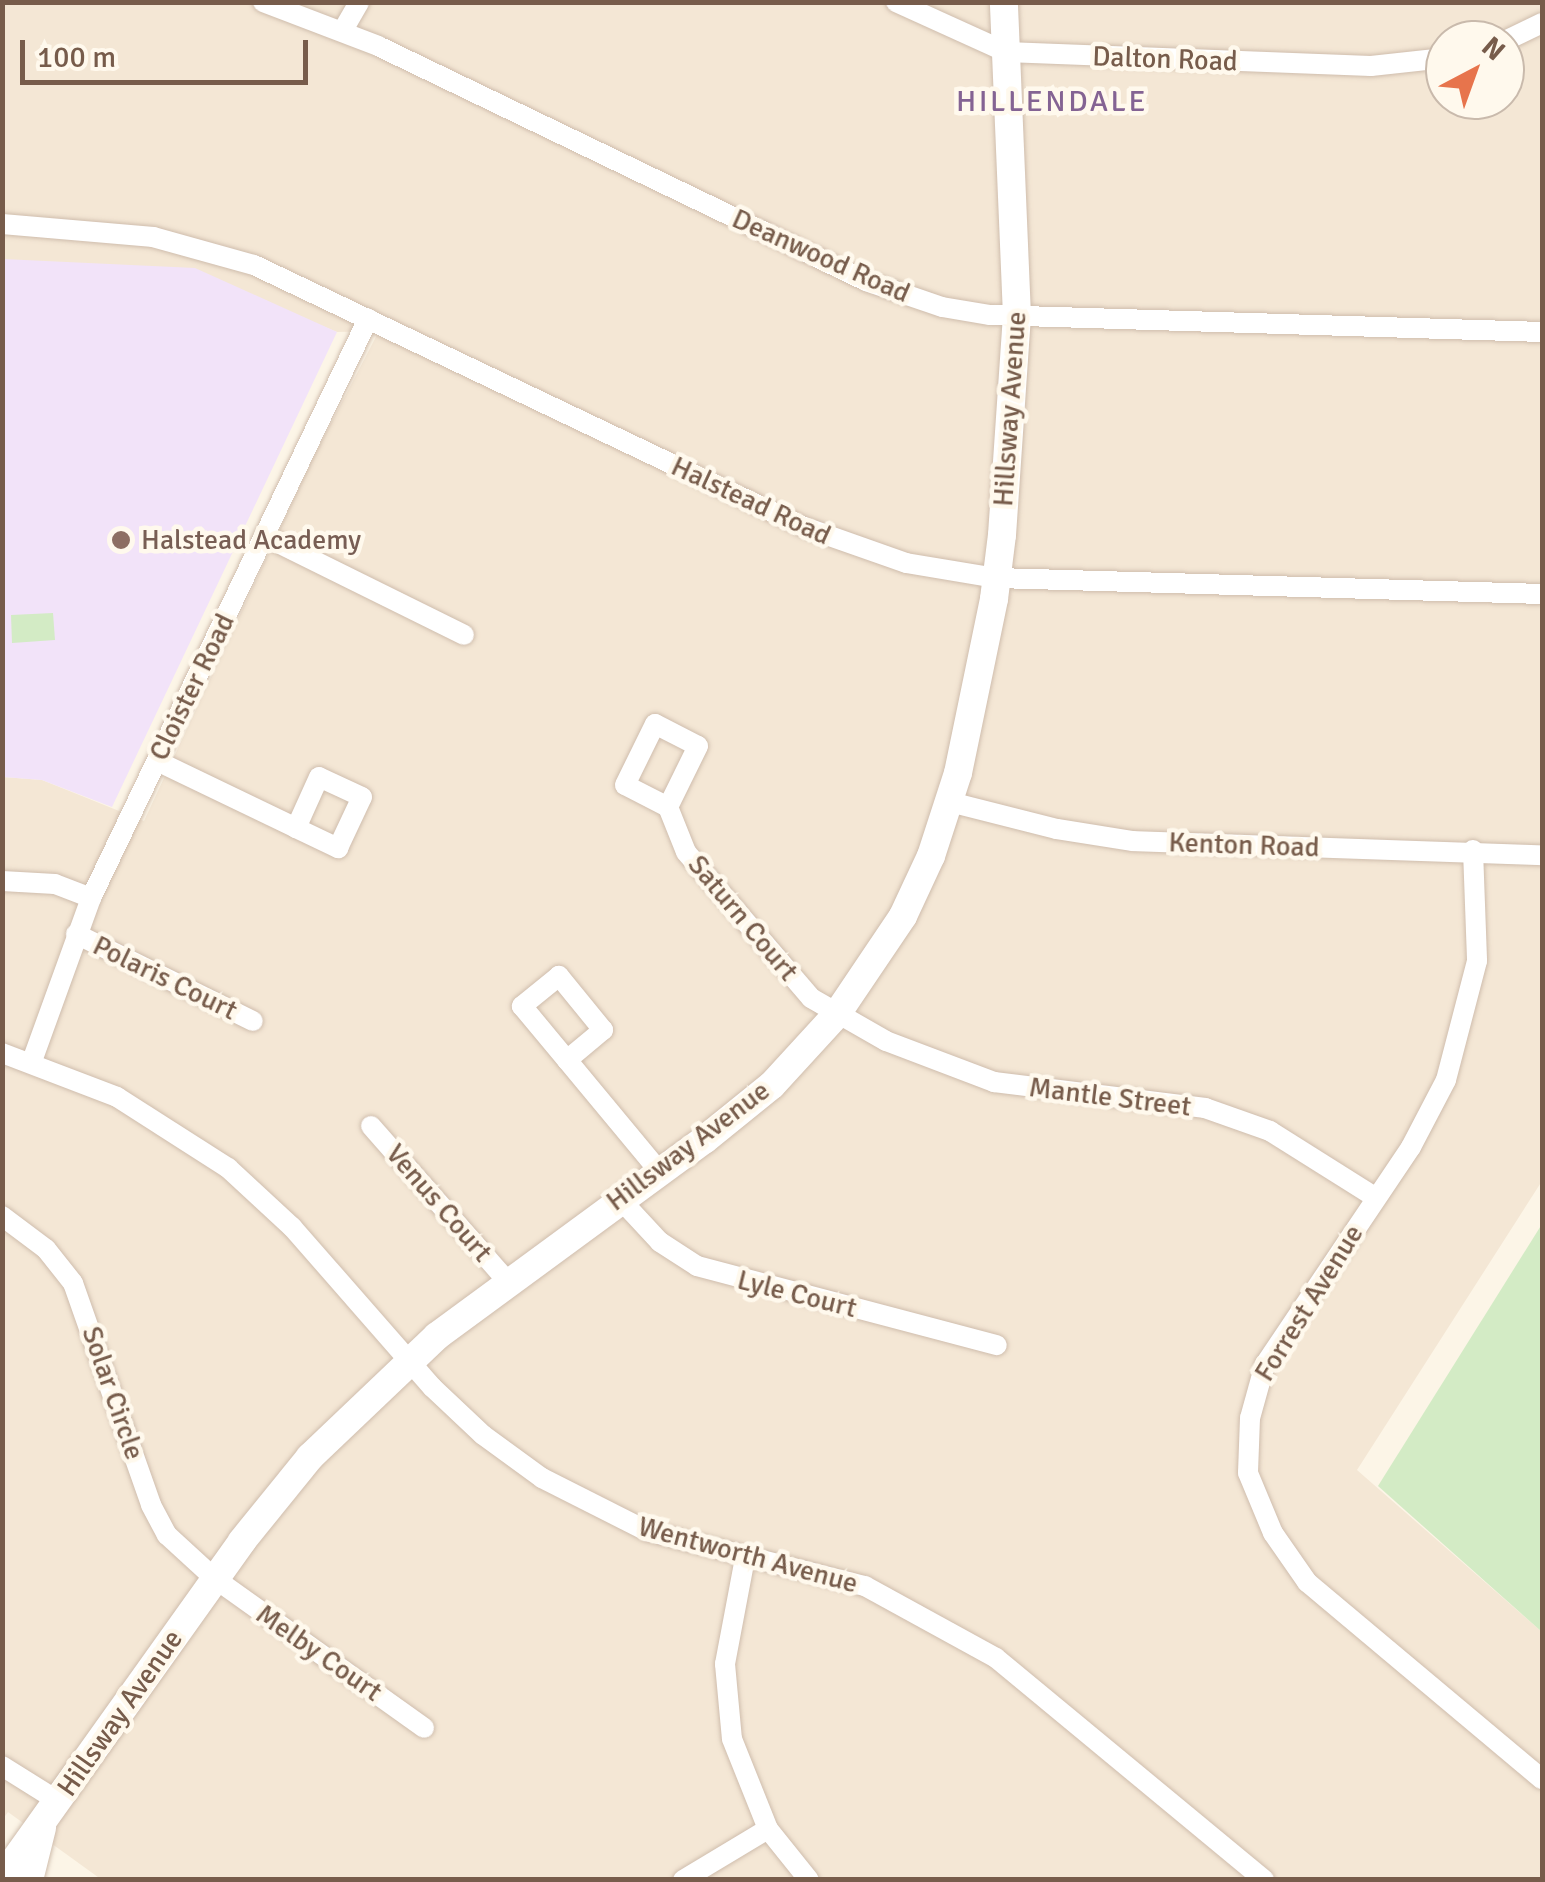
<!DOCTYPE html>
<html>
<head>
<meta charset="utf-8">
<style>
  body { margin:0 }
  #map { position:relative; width:1545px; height:1882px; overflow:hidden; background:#fcf5e7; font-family:Signika,sans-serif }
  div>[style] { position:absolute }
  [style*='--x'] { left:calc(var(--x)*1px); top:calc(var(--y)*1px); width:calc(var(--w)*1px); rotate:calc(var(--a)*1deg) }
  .residential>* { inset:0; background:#f4e7d5 }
  .education>* { inset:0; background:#f2e3f9 }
  .green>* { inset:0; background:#d3ebc5 }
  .roads { filter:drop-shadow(0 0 2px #cfbdad) drop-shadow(0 0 2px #cfbdad) }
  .street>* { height:20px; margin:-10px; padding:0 10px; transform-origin:10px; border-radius:10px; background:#fff }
  .secondary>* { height:28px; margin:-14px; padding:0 14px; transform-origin:14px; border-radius:14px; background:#fff }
  .dots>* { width:28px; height:28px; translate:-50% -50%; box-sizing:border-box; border:5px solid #fff9ed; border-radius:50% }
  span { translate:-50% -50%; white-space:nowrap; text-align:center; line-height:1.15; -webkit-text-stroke:9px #fff9ed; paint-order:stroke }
  .street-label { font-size:28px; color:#775c4b }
  .education-label { font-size:28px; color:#785e54 }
  .left { translate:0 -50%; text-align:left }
  .neighbourhood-label { font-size:30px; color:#846393; letter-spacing:2.5px }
  .frame { position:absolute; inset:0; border:5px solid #775c4b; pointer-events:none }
  .north { position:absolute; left:1425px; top:20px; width:100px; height:100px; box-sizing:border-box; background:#fff9ed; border:2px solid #c9baac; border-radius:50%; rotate:41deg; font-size:28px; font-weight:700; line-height:40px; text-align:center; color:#775c4b }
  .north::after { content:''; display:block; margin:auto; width:35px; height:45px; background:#e7744c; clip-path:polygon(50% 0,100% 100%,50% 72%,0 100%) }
  .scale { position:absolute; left:20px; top:40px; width:288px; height:45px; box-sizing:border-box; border:5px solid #775c4b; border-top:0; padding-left:12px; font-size:30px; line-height:35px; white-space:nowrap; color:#775c4b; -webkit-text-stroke:8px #fff9ed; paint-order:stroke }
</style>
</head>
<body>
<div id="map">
  <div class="residential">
    <i style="clip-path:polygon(evenodd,3px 3px,1542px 3px,1542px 1181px,1357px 1470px,1542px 1632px,1542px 1879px,102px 1880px,8px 1812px,3px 1819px,3px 777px,42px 780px,144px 821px,313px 458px,379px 331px,337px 332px,190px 271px,3px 260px,3px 3px,1445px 40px,1505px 40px,1505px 100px,1445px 100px,1445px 40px)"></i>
  </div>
  <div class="education">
    <i style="clip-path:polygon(3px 259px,195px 268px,337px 332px,112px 807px,42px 780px,3px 777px)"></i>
  </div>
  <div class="green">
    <i style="clip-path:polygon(53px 613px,55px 640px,12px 643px,11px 615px)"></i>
    <i style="clip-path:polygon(1542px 1224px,1542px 1632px,1378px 1486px)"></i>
  </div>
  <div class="roads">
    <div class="street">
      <i style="--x:263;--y:2;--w:123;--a:20.9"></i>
      <i style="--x:378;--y:46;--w:542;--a:25.71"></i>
      <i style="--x:866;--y:281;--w:80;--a:18.9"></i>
      <i style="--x:942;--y:307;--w:49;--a:9.5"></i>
      <i style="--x:990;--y:315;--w:552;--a:1.76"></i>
      <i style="--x:896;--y:2;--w:121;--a:24.4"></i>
      <i style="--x:1006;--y:52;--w:365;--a:2.2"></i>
      <i style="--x:1371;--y:66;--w:74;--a:-6.2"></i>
      <i style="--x:343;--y:30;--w:32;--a:-60"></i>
      <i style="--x:1505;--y:41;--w:41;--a:-25.9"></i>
      <i style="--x:2;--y:224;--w:152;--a:4.9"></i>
      <i style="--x:153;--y:237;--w:105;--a:15.5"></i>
      <i style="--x:254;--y:265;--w:609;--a:25.47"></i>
      <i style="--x:804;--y:527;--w:108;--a:19.4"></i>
      <i style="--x:906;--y:563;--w:92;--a:9.4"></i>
      <i style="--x:997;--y:578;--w:545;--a:1.68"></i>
      <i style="--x:264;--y:536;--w:223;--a:26.3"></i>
      <i style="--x:157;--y:761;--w:154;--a:25.7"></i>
      <i style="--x:296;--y:828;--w:47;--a:25.5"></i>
      <i style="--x:338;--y:848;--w:56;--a:-64.8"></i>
      <i style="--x:362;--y:797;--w:47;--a:-155.1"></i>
      <i style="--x:319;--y:777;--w:56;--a:114.3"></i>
      <i style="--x:950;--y:802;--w:110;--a:14.2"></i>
      <i style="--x:1057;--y:829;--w:77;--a:9"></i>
      <i style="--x:1133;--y:841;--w:409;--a:2"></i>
      <i style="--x:668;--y:807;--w:48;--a:-152.9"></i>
      <i style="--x:625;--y:785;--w:68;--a:-63.8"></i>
      <i style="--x:655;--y:724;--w:48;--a:27.1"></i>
      <i style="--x:698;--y:746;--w:68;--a:116.2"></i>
      <i style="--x:668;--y:807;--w:48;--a:68.2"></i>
      <i style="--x:686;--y:852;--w:192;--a:49.4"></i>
      <i style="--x:811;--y:998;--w:86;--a:29.8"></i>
      <i style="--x:886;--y:1041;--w:116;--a:20.8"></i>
      <i style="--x:994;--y:1082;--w:213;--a:7"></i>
      <i style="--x:1205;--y:1108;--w:69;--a:19.5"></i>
      <i style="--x:1270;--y:1131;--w:124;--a:32.2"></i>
      <i style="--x:1473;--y:850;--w:111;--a:87.9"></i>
      <i style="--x:1477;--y:961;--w:123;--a:104.6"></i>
      <i style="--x:1446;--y:1080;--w:76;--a:117.6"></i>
      <i style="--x:1411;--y:1147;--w:262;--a:123.9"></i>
      <i style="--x:1265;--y:1364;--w:56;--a:105.5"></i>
      <i style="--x:1250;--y:1418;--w:55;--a:92.1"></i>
      <i style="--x:1248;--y:1473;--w:65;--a:67.4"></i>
      <i style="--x:1273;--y:1533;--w:60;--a:55.2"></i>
      <i style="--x:1307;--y:1582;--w:307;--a:40"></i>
      <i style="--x:2;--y:881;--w:53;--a:3.2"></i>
      <i style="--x:55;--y:884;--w:39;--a:21"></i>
      <i style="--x:76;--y:934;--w:197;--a:26.2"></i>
      <i style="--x:2;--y:1053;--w:123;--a:20.9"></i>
      <i style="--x:117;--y:1097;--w:132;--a:32.6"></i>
      <i style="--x:228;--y:1168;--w:87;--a:42.7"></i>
      <i style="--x:292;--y:1227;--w:213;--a:48.8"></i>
      <i style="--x:432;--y:1387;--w:70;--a:43.3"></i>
      <i style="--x:483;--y:1435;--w:73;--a:36.1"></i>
      <i style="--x:542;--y:1478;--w:118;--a:26.8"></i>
      <i style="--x:647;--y:1531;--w:225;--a:14.2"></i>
      <i style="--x:865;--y:1586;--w:149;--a:28.8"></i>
      <i style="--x:996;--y:1658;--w:348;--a:39.6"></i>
      <i style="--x:567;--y:1060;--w:47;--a:-39.8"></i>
      <i style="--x:603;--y:1030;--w:70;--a:-129.2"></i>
      <i style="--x:559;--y:976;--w:48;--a:141"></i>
      <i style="--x:522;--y:1006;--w:70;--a:50.2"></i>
      <i style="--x:567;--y:1060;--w:144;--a:50.3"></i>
      <i style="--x:32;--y:1061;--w:173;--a:-70.1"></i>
      <i style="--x:91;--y:898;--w:642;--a:-64.43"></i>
      <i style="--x:371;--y:1126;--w:206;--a:48.7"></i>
      <i style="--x:620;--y:1199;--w:59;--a:47.1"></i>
      <i style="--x:660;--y:1242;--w:44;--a:33"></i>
      <i style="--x:697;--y:1266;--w:310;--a:14.8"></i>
      <i style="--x:2;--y:1216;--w:55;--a:36.9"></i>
      <i style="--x:46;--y:1249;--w:43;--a:51.5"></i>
      <i style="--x:73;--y:1283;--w:235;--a:70.6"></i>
      <i style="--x:151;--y:1505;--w:34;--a:62"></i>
      <i style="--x:167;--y:1535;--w:64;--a:42.5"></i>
      <i style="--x:214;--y:1578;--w:258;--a:35.5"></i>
      <i style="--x:745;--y:1558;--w:108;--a:100.7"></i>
      <i style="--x:725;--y:1664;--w:75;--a:84.7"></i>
      <i style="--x:732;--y:1739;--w:97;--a:68.2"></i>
      <i style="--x:768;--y:1829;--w:65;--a:51.2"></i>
      <i style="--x:2;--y:1766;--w:66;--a:32"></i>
      <i style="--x:683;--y:1880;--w:99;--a:-31"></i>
    </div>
    <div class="secondary">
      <i style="--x:2;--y:1878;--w:414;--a:-54.5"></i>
      <i style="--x:242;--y:1541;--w:108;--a:-51"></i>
      <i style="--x:310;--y:1457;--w:175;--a:-43.6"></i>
      <i style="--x:437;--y:1336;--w:331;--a:-36.3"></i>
      <i style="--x:704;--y:1140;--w:87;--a:-39"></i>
      <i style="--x:772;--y:1085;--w:96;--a:-47.5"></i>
      <i style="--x:837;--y:1014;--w:118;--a:-56"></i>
      <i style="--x:903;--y:916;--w:66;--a:-65"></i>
      <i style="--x:931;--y:856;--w:87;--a:-72"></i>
      <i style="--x:958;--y:773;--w:178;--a:-78.3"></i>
      <i style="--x:994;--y:599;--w:64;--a:-82.9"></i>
      <i style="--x:1002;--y:535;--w:220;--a:-86.1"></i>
      <i style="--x:1017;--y:316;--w:314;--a:-92.4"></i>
      <i style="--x:29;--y:1880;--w:54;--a:-76"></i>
    </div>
  </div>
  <div class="dots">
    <i style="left:121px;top:540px;background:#8d6e63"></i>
  </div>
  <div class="street-label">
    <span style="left:1165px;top:59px;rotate:2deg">Dalton Road</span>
    <span style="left:821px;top:256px;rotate:24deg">Deanwood Road</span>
    <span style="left:1010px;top:409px;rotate:-86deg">Hillsway Avenue</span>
    <span style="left:751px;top:501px;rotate:25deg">Halstead Road</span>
    <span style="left:192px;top:687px;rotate:-64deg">Cloister Road</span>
    <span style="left:1244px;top:845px;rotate:2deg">Kenton Road</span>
    <span style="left:743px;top:918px;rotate:50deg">Saturn Court</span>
    <span style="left:165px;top:978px;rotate:26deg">Polaris Court</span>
    <span style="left:1110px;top:1097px;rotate:7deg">Mantle Street</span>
    <span style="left:688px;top:1146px;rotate:-37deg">Hillsway Avenue</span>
    <span style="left:439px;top:1203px;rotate:49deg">Venus Court</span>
    <span style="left:797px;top:1294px;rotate:14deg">Lyle Court</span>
    <span style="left:1309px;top:1303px;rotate:-58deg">Forrest Avenue</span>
    <span style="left:113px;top:1393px;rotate:71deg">Solar Circle</span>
    <span style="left:748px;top:1555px;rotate:15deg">Wentworth Avenue</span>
    <span style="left:319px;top:1653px;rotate:35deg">Melby Court</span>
    <span style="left:120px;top:1713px;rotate:-55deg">Hillsway Avenue</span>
  </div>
  <div class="education-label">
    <span class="left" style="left:141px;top:540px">Halstead Academy</span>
  </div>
  <div class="neighbourhood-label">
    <span style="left:1052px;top:102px">HILLENDALE</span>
  </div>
  <div class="frame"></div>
  <div class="north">N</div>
  <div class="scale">100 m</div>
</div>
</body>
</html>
